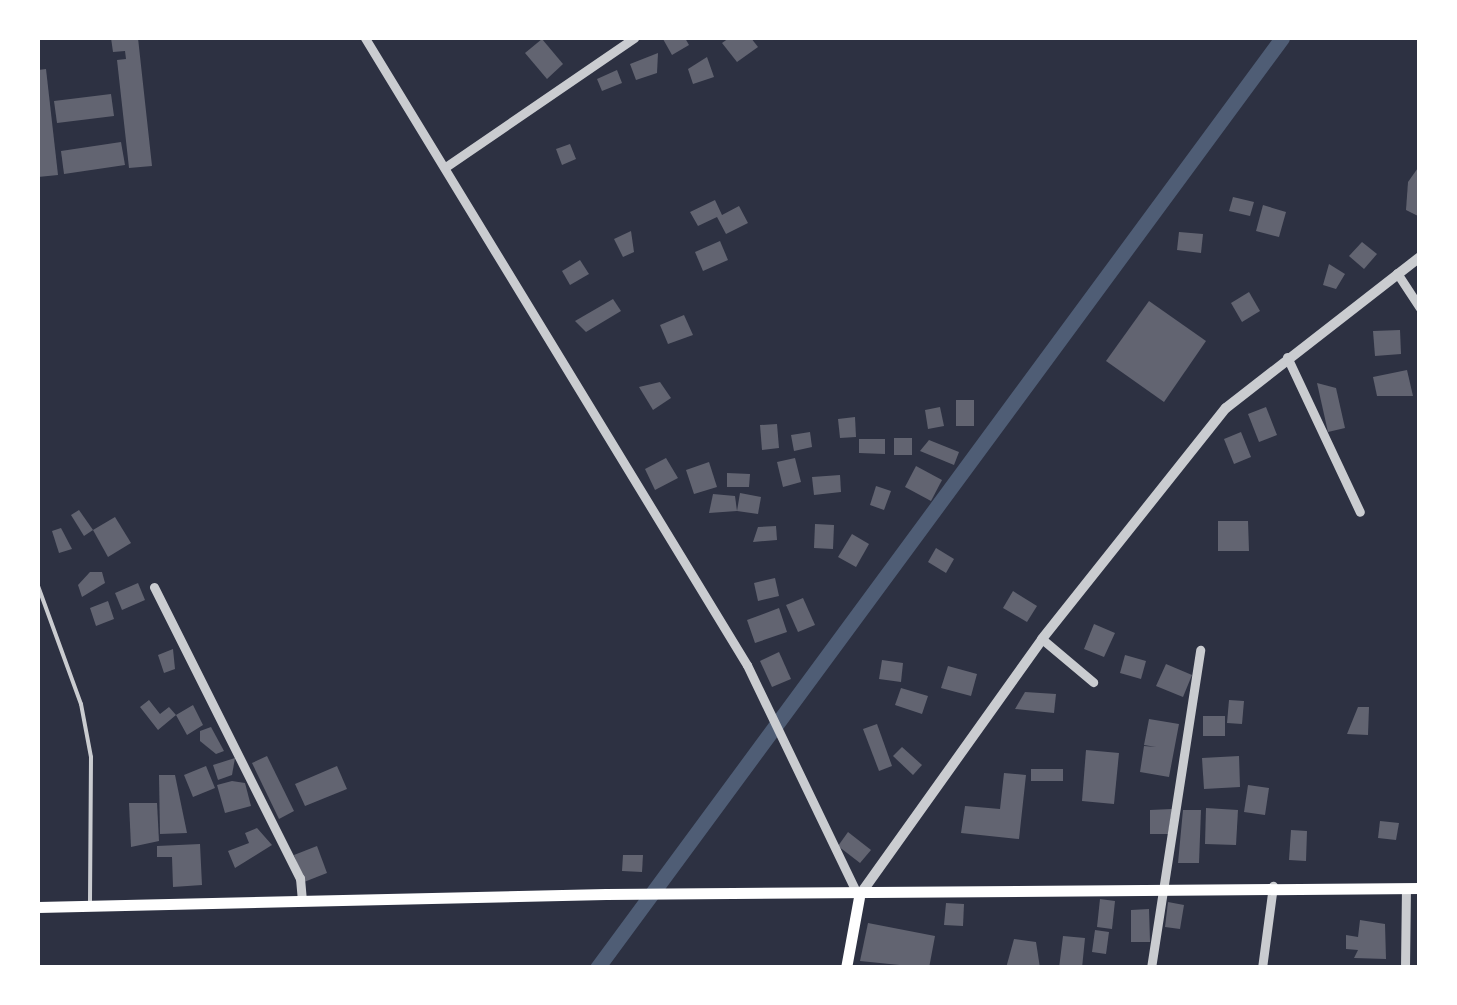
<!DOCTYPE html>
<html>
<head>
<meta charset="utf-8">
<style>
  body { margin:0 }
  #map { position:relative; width:1457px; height:1005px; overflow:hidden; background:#2d3142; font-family:Overpass,sans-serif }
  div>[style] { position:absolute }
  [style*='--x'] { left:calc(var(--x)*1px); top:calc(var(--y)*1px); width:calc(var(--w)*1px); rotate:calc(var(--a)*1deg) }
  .canal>* { height:15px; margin:-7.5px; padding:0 7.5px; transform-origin:7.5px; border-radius:7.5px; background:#4f5d75 }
  .building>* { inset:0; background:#626471 }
  .service>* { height:4px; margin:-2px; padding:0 2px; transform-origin:2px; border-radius:2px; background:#caccd0 }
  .minor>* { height:9px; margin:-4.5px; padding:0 4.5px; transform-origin:4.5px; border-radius:4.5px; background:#caccd0 }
  .tertiary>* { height:10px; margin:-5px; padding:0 5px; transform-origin:5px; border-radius:5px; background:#caccd0 }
  .secondary>* { height:11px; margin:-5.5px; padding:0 5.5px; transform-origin:5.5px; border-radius:5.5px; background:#fff }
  span { translate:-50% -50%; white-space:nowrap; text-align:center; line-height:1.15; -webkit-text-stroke:8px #fff; paint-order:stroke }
  .frame { position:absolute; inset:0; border:40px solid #fff; pointer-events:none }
</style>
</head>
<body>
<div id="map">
  <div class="canal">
    <i style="--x:597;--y:968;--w:1155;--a:-53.63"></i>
  </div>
  <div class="building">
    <i style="clip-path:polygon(111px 38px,138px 38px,152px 166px,129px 168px,117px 60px,126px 59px,125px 51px,113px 52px)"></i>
    <i style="clip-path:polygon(685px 38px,689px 45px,672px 55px,663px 39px)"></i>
    <i style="clip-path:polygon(729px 38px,751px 38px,758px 47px,737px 62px,722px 43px)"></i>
    <i style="clip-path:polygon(542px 39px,563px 64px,547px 79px,525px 53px)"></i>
    <i style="clip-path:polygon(658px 53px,657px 73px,636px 80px,630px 64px)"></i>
    <i style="clip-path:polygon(707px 57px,714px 77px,693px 84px,688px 69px)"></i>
    <i style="clip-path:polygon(46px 69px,58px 175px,38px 177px,38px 70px)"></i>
    <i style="clip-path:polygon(617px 70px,622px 83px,602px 91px,597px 79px)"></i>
    <i style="clip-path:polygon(111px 94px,114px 116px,57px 123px,54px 101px)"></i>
    <i style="clip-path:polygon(121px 142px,125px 165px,64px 174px,61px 151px)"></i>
    <i style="clip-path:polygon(570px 144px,576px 159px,562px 165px,556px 149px)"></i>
    <i style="clip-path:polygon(1420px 165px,1420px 217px,1406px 210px,1408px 182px)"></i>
    <i style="clip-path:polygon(1233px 197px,1254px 202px,1250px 216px,1229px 211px)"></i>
    <i style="clip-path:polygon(715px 200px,722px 215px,739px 206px,748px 223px,726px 234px,717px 217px,698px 226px,690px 212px)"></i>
    <i style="clip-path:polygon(1263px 205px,1286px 212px,1279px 237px,1256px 231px)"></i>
    <i style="clip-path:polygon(631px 231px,634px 252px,623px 257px,614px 239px)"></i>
    <i style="clip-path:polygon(1179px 232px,1203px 234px,1201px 253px,1177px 250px)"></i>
    <i style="clip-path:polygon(720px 241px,728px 260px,703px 271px,695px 252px)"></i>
    <i style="clip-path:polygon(1362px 242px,1377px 254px,1364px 269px,1349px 256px)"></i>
    <i style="clip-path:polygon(580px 260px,589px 274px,570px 285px,562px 271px)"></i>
    <i style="clip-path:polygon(1329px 264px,1345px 274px,1336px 289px,1323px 285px)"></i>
    <i style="clip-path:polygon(1249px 292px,1260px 311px,1242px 322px,1231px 303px)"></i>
    <i style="clip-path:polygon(613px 299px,621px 311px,586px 332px,575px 321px)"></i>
    <i style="clip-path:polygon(1149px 301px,1206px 341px,1164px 402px,1106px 361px)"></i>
    <i style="clip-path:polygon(684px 315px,693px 335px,668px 344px,660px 325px)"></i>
    <i style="clip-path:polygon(1400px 330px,1401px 354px,1375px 356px,1373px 331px)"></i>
    <i style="clip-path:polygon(1407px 370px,1413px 396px,1377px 396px,1373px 377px)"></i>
    <i style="clip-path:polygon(660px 382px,671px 398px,653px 410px,639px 387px)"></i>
    <i style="clip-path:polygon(1317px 383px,1336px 388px,1345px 428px,1328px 432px)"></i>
    <i style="clip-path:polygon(956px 400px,974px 400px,974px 426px,956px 426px)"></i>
    <i style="clip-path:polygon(940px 407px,944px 426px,928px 429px,925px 410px)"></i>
    <i style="clip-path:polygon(1266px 407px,1277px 435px,1259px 442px,1248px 414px)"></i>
    <i style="clip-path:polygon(855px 417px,856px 437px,840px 438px,838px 419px)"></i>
    <i style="clip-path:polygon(777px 424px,779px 448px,762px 450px,760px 425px)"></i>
    <i style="clip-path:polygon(810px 432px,812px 447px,794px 451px,791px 435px)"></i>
    <i style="clip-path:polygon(1241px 432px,1251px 457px,1234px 464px,1224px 439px)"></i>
    <i style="clip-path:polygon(894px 438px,912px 438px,912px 455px,894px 455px)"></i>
    <i style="clip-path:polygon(859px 439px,885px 439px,885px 454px,859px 453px)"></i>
    <i style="clip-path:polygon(929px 440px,959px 452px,954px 465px,920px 451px)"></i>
    <i style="clip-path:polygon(666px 458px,678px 478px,655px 490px,645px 469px)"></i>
    <i style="clip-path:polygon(795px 458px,801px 482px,783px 487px,777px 462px)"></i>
    <i style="clip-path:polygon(709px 462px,717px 487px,694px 494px,686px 470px)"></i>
    <i style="clip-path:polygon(916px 466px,942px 480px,931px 501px,905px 487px)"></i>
    <i style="clip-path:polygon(727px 473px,750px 474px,749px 487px,727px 487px)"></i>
    <i style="clip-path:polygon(840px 475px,841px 492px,814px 495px,812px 477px)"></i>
    <i style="clip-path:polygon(876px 486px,891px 491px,884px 510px,870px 505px)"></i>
    <i style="clip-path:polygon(740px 493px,761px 497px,758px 514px,737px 511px)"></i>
    <i style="clip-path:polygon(713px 494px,735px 496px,737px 511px,709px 513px)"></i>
    <i style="clip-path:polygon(79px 510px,93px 530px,84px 536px,71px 515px)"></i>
    <i style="clip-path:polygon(115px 517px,131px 543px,108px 557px,93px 530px)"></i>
    <i style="clip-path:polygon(1218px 521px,1248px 521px,1249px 551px,1218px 551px)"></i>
    <i style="clip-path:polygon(815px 524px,834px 525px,833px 549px,814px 548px)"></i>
    <i style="clip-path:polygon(776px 526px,777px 540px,753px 542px,758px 527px)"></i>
    <i style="clip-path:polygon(61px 528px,72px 549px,59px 553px,52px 531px)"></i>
    <i style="clip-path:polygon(852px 534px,869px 544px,856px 567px,838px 557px)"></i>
    <i style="clip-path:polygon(936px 548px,954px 559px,946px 573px,928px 562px)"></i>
    <i style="clip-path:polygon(90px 572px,102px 572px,105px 583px,82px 597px,78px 585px)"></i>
    <i style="clip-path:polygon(775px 578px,779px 596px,758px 601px,754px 583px)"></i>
    <i style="clip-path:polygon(138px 583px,145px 600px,122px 610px,115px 593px)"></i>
    <i style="clip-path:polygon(1013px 591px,1037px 606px,1027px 622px,1003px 608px)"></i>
    <i style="clip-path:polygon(803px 598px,815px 625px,798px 632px,786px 605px)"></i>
    <i style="clip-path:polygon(108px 601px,114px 619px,96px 626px,90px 608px)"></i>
    <i style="clip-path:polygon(779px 608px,787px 632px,755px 643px,747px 620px)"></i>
    <i style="clip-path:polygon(1094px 624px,1115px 633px,1104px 657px,1084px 649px)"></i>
    <i style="clip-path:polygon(173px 649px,175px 669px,164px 673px,158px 655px)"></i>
    <i style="clip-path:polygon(779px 652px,791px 679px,772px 687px,760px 661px)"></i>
    <i style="clip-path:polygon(1125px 655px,1146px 661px,1141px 679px,1120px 673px)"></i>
    <i style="clip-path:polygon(882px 660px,903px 663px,901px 682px,879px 679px)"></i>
    <i style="clip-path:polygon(1166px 664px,1192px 675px,1183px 697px,1156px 686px)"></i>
    <i style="clip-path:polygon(948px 666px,977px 674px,971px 696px,941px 688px)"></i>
    <i style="clip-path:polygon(901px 688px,928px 696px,922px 714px,895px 705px)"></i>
    <i style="clip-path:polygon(1025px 692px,1056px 694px,1054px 713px,1015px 709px)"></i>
    <i style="clip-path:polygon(149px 700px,160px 714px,169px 707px,176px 715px,193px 705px,203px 725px,187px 735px,176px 715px,158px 730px,140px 707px)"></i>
    <i style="clip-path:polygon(1229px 700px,1244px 701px,1242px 724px,1227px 723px)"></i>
    <i style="clip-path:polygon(1358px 707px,1369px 707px,1368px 735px,1347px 734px)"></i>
    <i style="clip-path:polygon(1203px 716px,1225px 716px,1225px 736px,1203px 736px)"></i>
    <i style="clip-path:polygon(1149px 719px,1179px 724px,1169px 777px,1140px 772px,1144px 746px,1156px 747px,1144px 745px)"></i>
    <i style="clip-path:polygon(877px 724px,892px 766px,879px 771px,863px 729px)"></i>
    <i style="clip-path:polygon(211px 727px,224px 751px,216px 754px,200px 741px,200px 731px)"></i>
    <i style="clip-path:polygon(902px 747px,922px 765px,913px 775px,893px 756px)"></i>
    <i style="clip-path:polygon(1086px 750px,1119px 753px,1114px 804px,1082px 801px)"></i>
    <i style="clip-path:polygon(267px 756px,294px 811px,279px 819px,252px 763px)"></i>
    <i style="clip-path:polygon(1239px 756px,1240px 787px,1204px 789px,1202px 758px)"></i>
    <i style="clip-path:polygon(235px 758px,232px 775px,218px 780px,213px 765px)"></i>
    <i style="clip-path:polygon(206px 766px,215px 788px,193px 797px,184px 775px)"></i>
    <i style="clip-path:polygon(337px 766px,347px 789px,305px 806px,295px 784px)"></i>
    <i style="clip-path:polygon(1031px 769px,1063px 769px,1063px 781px,1031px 781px)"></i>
    <i style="clip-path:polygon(1004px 773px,1026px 775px,1019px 839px,961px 833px,965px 806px,1000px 809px)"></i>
    <i style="clip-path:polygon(159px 775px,175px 775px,187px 833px,160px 834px)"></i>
    <i style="clip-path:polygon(232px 781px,245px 783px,251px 806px,225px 813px,217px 785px)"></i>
    <i style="clip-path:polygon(1248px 785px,1269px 788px,1265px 815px,1244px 812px)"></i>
    <i style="clip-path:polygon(129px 803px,157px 803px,159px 841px,131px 847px)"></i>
    <i style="clip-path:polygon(1206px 808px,1238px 810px,1236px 845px,1205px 844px)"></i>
    <i style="clip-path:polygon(1172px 809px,1168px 834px,1150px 834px,1150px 810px)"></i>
    <i style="clip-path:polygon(1183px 810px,1201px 810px,1199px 863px,1178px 863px)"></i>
    <i style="clip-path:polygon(1380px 821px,1399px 823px,1396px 840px,1378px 838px)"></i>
    <i style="clip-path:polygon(257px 828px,272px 845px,235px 868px,228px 851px,249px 843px,245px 833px)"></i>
    <i style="clip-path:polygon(1291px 830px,1307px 831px,1306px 861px,1289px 860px)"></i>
    <i style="clip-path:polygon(848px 832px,871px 850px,860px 863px,838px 846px)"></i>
    <i style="clip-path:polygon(200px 844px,202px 885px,173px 887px,172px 857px,157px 857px,157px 846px)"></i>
    <i style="clip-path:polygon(317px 846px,327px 873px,304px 882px,294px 855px)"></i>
    <i style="clip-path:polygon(623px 855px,643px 855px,642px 872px,622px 871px)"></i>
    <i style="clip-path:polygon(1100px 899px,1115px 901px,1112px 929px,1097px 927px)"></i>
    <i style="clip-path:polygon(1168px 902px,1184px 905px,1180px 929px,1165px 927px)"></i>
    <i style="clip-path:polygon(946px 903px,964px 904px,963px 926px,944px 925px)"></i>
    <i style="clip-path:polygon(1149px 909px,1150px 942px,1131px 942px,1131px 910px)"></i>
    <i style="clip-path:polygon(1360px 920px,1385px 924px,1386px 959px,1354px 958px,1358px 950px,1346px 949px,1346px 935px,1358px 937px)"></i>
    <i style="clip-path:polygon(868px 923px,935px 936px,929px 968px,860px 961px)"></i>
    <i style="clip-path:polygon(1095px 930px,1109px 932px,1106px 954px,1092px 952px)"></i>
    <i style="clip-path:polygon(1063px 936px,1085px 938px,1082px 968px,1059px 968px)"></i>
    <i style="clip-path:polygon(1014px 939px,1036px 942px,1040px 968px,1006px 968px)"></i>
  </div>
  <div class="service">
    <i style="--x:172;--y:38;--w:19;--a:0"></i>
    <i style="--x:38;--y:586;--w:126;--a:70"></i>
    <i style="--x:81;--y:704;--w:54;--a:79.3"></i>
    <i style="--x:91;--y:757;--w:145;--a:90.4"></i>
  </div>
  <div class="minor">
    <i style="--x:365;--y:38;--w:734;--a:58.65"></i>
    <i style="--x:747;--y:665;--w:254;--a:64.3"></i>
    <i style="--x:447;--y:166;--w:227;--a:-34.4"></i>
    <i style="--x:1397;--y:273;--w:42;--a:56.7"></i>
    <i style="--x:1287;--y:357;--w:171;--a:64.8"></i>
    <i style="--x:154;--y:587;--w:326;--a:63.4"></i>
    <i style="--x:300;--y:878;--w:23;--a:85"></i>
    <i style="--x:1042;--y:639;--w:67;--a:40.1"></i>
    <i style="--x:1151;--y:968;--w:322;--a:-81.2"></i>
    <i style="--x:1262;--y:968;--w:83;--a:-82.4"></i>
    <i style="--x:1405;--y:968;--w:80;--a:-89.3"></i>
  </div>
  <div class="tertiary">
    <i style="--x:859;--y:896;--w:315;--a:-54.5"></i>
    <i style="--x:1042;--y:639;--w:295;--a:-51.5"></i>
    <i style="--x:1226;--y:408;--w:246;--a:-37.9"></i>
  </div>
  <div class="secondary">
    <i style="--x:38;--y:907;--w:568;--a:-1.31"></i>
    <i style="--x:606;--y:894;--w:814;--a:-0.42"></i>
    <i style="--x:846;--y:968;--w:72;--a:-79.6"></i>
  </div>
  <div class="frame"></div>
</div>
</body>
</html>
